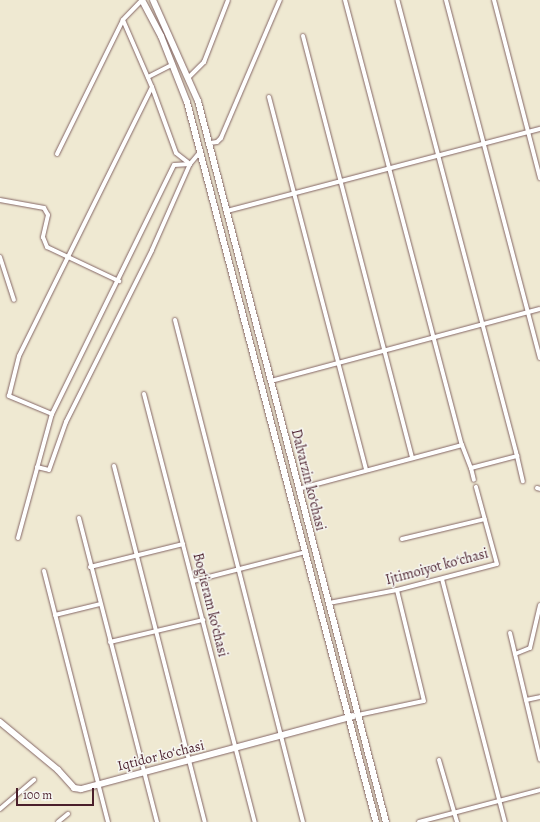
<!DOCTYPE html>
<html>
<head>
<meta charset="utf-8">
<style>
  body { margin:0 }
  #map { position:relative; width:540px; height:822px; overflow:hidden; background:#efe9d2; font-family:Alegreya,serif }
  div>[style] { position:absolute }
  [style*='--x'] { left:calc(var(--x)*1px); top:calc(var(--y)*1px); width:calc(var(--w)*1px); rotate:calc(var(--a)*1deg) }
  .roads { filter:drop-shadow(0 0 1px #846665) drop-shadow(0 0 1px #846665) }
  .street>* { height:4px; margin:-2px; padding:0 2px; transform-origin:2px; border-radius:2px; background:#fff }
  .secondary>* { height:6px; margin:-3px; padding:0 3px; transform-origin:3px; border-radius:3px; background:#fff }
  span { translate:-50% -50%; white-space:nowrap; text-align:center; line-height:1.15; -webkit-text-stroke:3px #f6f6f2; paint-order:stroke }
  .street-label { font-size:14px; color:#4a1f2b }
  .scale { position:absolute; left:16px; top:788px; width:78px; height:18px; box-sizing:border-box; border:2px solid #4a1f2b; border-top:0; padding-left:5px; font-size:12px; line-height:14px; white-space:nowrap; color:#4a1f2b; -webkit-text-stroke:3px #f6f6f2; paint-order:stroke }
</style>
</head>
<body>
<div id="map">
  <div class="roads">
    <div class="street">
      <i style="--x:142;--y:0;--w:28;--a:134"></i>
      <i style="--x:123;--y:20;--w:73;--a:66.6"></i>
      <i style="--x:345;--y:0;--w:460;--a:75.3"></i>
      <i style="--x:462;--y:445;--w:25;--a:69"></i>
      <i style="--x:471;--y:468;--w:48;--a:-14.6"></i>
      <i style="--x:517;--y:456;--w:4;--a:-104"></i>
      <i style="--x:516;--y:452;--w:467;--a:-104.7"></i>
      <i style="--x:446;--y:0;--w:370;--a:75.3"></i>
      <i style="--x:494;--y:0;--w:184;--a:75.5"></i>
      <i style="--x:303;--y:36;--w:436;--a:75.5"></i>
      <i style="--x:148;--y:77;--w:28;--a:-27"></i>
      <i style="--x:188;--y:78;--w:23;--a:-45"></i>
      <i style="--x:204;--y:62;--w:66;--a:-68.8"></i>
      <i style="--x:269;--y:97;--w:385;--a:75.4"></i>
      <i style="--x:210;--y:143;--w:7;--a:-8"></i>
      <i style="--x:217;--y:142;--w:6;--a:-45"></i>
      <i style="--x:221;--y:138;--w:150;--a:-66.9"></i>
      <i style="--x:57;--y:154;--w:149;--a:-63.8"></i>
      <i style="--x:0;--y:200;--w:45;--a:10.3"></i>
      <i style="--x:44;--y:208;--w:8;--a:60"></i>
      <i style="--x:48;--y:215;--w:23;--a:103"></i>
      <i style="--x:43;--y:237;--w:11;--a:68"></i>
      <i style="--x:47;--y:247;--w:80;--a:25.3"></i>
      <i style="--x:227;--y:211;--w:324;--a:-14.7"></i>
      <i style="--x:0;--y:257;--w:45;--a:72"></i>
      <i style="--x:175;--y:320;--w:518;--a:75.7"></i>
      <i style="--x:271;--y:381;--w:278;--a:-15"></i>
      <i style="--x:144;--y:394;--w:442;--a:75.5"></i>
      <i style="--x:52;--y:414;--w:47;--a:-157.3"></i>
      <i style="--x:9;--y:396;--w:41;--a:-76"></i>
      <i style="--x:19;--y:356;--w:300;--a:-63.7"></i>
      <i style="--x:152;--y:87;--w:70;--a:70"></i>
      <i style="--x:176;--y:153;--w:18;--a:38"></i>
      <i style="--x:517;--y:456;--w:26;--a:77"></i>
      <i style="--x:114;--y:466;--w:367;--a:75.7"></i>
      <i style="--x:37;--y:467;--w:12;--a:14"></i>
      <i style="--x:49;--y:470;--w:51;--a:-70.5"></i>
      <i style="--x:66;--y:422;--w:192;--a:-63.4"></i>
      <i style="--x:152;--y:250;--w:94;--a:-66.2"></i>
      <i style="--x:190;--y:164;--w:16;--a:-50"></i>
      <i style="--x:471;--y:468;--w:12;--a:76"></i>
      <i style="--x:537;--y:488;--w:3;--a:18"></i>
      <i style="--x:298;--y:489;--w:170;--a:-15"></i>
      <i style="--x:79;--y:518;--w:314;--a:75.6"></i>
      <i style="--x:18;--y:538;--w:129;--a:-74.7"></i>
      <i style="--x:52;--y:414;--w:277;--a:-63.9"></i>
      <i style="--x:174;--y:165;--w:16;--a:-4"></i>
      <i style="--x:402;--y:539;--w:85;--a:-13.5"></i>
      <i style="--x:90;--y:567;--w:96;--a:-13.9"></i>
      <i style="--x:44;--y:571;--w:259;--a:75.7"></i>
      <i style="--x:442;--y:579;--w:251;--a:75.5"></i>
      <i style="--x:193;--y:581;--w:117;--a:-14.4"></i>
      <i style="--x:329;--y:603;--w:69;--a:-10.8"></i>
      <i style="--x:397;--y:590;--w:103;--a:-14.6"></i>
      <i style="--x:497;--y:564;--w:80;--a:-105.3"></i>
      <i style="--x:55;--y:615;--w:46;--a:-13.7"></i>
      <i style="--x:510;--y:633;--w:130;--a:76.6"></i>
      <i style="--x:110;--y:642;--w:96;--a:-13.3"></i>
      <i style="--x:515;--y:654;--w:16;--a:-22"></i>
      <i style="--x:530;--y:648;--w:44;--a:-76.9"></i>
      <i style="--x:526;--y:700;--w:14;--a:-12"></i>
      <i style="--x:358;--y:715;--w:67;--a:-12"></i>
      <i style="--x:424;--y:701;--w:114;--a:-103.7"></i>
      <i style="--x:439;--y:760;--w:65;--a:73.8"></i>
      <i style="--x:0;--y:809;--w:45;--a:-40.5"></i>
      <i style="--x:58;--y:822;--w:13;--a:-39"></i>
      <i style="--x:419;--y:822;--w:125;--a:-14.8"></i>
    </div>
    <div class="secondary">
      <i style="--x:142;--y:0;--w:41;--a:62.2"></i>
      <i style="--x:161;--y:36;--w:71;--a:68.5"></i>
      <i style="--x:187;--y:102;--w:744;--a:75.29"></i>
      <i style="--x:153;--y:0;--w:111;--a:66"></i>
      <i style="--x:198;--y:101;--w:745;--a:75.39"></i>
      <i style="--x:0;--y:722;--w:75;--a:39.6"></i>
      <i style="--x:58;--y:770;--w:24;--a:48"></i>
      <i style="--x:74;--y:788;--w:7;--a:8"></i>
      <i style="--x:81;--y:789;--w:282;--a:-15"></i>
    </div>
  </div>
  <div class="street-label">
    <span style="left:308px;top:480px;rotate:76deg">Dalvarzin koʻchasi</span>
    <span style="left:437px;top:567px;rotate:-15deg">Ijtimoiyot koʻchasi</span>
    <span style="left:210px;top:605px;rotate:76deg">Bogʻieram koʻchasi</span>
    <span style="left:161px;top:756px;rotate:-14deg">Iqtidor koʻchasi</span>
  </div>
  <div class="scale">100 m</div>
</div>
</body>
</html>
